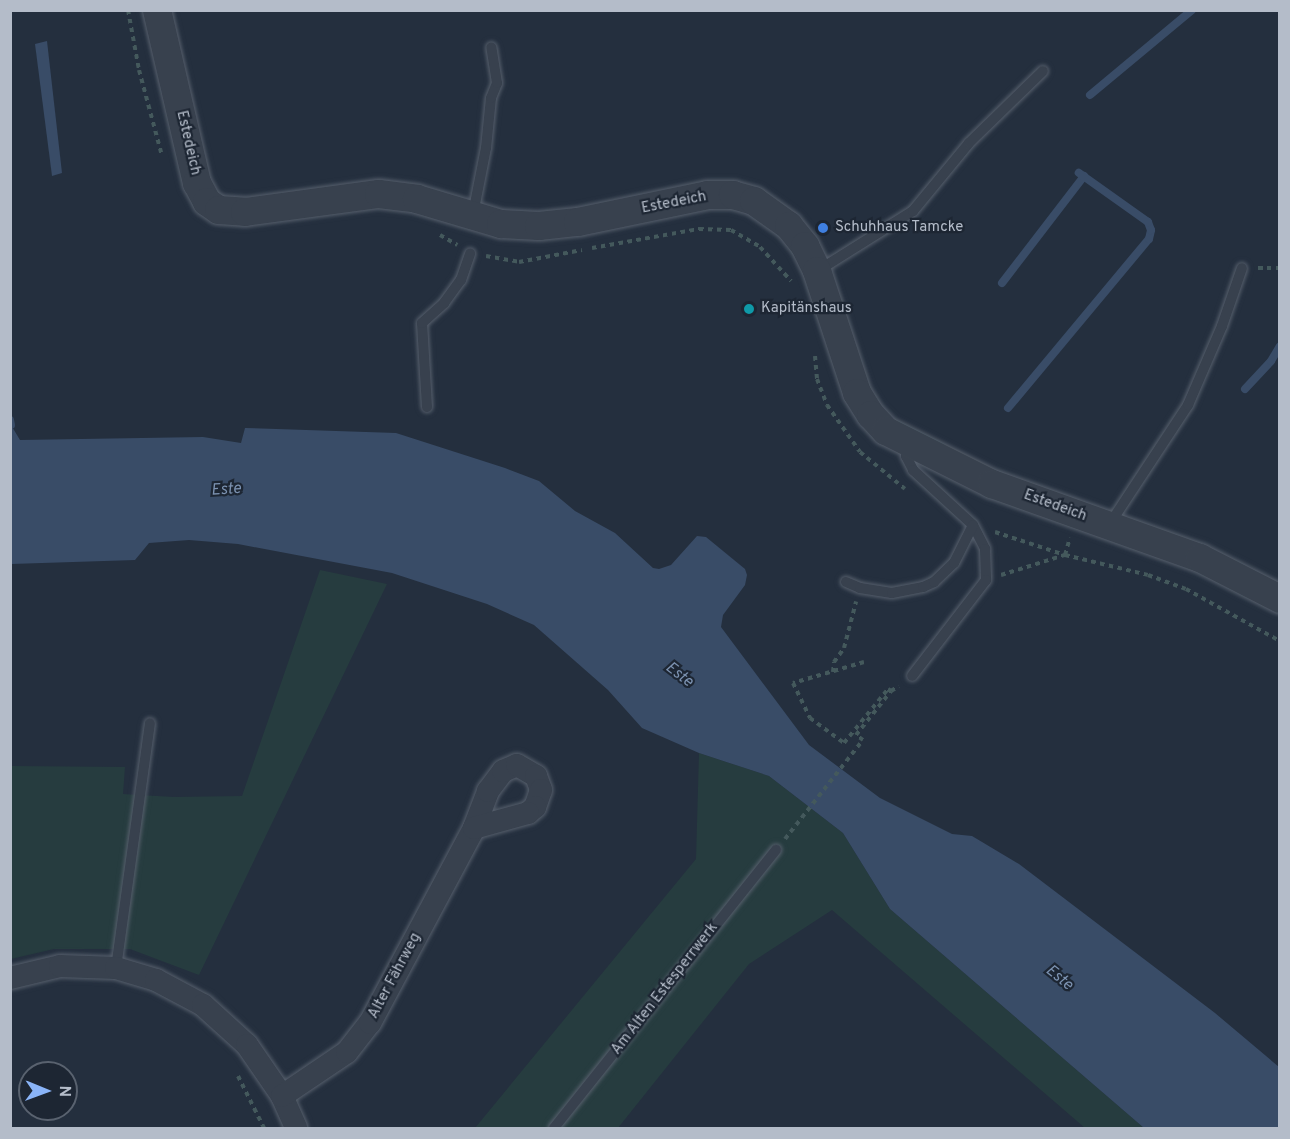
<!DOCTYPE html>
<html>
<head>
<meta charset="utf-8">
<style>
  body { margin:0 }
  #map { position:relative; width:1290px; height:1139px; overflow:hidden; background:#242f3e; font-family:Overpass,sans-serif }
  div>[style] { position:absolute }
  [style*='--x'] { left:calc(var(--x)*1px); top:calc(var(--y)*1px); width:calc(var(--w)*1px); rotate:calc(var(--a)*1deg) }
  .green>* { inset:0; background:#263c3f }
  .water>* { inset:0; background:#394c67 }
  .stream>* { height:8px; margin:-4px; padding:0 4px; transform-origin:4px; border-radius:4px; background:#394c67 }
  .path>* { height:4px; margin-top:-2px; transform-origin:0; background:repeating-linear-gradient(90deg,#44595c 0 4.5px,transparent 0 9px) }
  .roads { filter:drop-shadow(0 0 2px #565f6c) drop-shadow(0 0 2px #565f6c) }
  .service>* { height:10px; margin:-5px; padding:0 5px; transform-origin:5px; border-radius:5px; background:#38414e }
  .minor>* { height:22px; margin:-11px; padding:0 11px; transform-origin:11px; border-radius:11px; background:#38414e }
  .tertiary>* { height:28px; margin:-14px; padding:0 14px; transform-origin:14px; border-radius:14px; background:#38414e }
  .dots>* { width:16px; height:16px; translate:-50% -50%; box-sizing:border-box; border:3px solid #1d2633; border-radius:50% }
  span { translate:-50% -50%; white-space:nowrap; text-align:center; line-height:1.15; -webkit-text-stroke:4.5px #1d2633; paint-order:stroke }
  .street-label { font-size:15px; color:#b4bcc9 }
  .poi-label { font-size:15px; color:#b4bcc9 }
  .left { translate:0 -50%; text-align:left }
  .water-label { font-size:16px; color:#7c92b1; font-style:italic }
  .frame { position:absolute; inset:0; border:12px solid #b4bcc9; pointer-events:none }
  .north { position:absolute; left:18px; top:1061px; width:60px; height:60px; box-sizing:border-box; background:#1d2633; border:2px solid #59626f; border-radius:50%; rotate:91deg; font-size:16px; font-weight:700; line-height:24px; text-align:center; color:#b4bcc9 }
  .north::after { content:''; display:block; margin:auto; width:21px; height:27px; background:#8ab4f8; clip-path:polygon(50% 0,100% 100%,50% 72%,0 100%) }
</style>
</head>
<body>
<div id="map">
  <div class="green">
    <i style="clip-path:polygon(320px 570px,387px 584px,199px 975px,130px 949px,54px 949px,11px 959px,11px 766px,125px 767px,123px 794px,174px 797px,242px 796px)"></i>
    <i style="clip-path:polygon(699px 753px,769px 776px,843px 833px,890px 909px,1144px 1128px,1085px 1128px,832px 910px,749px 964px,618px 1128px,475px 1128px,696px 859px)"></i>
  </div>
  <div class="water">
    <i style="clip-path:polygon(47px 41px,62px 173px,52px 176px,35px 44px)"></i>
    <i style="clip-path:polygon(11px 425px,20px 440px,203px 437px,241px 443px,245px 428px,396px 433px,505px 468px,539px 481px,575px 511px,615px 533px,653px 568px,659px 569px,671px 565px,697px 536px,706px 537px,745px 569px,747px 575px,745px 585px,723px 615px,721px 627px,809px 745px,880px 798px,952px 834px,972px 836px,1019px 864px,1215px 1013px,1279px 1067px,1279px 1128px,1144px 1128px,890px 909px,843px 833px,769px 776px,699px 753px,642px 728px,608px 690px,534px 625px,487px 604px,392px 573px,238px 544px,189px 540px,149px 543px,135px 560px,11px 564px)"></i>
  </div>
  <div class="stream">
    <i style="--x:1090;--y:95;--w:133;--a:-39.8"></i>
    <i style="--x:1002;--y:283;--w:135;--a:-52.5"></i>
    <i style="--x:1245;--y:389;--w:38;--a:-47"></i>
    <i style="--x:1271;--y:361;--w:17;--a:-59"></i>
    <i style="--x:1008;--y:408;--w:220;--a:-50.2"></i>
    <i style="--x:1149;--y:239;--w:9;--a:-77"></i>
    <i style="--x:1151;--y:230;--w:9;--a:-111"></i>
    <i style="--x:1148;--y:222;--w:85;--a:-144.6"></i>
    <i style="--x:10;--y:420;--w:5;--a:79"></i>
  </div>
  <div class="path">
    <i style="--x:128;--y:10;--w:61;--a:79.6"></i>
    <i style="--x:139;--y:70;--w:89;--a:75"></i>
    <i style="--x:440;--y:235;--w:20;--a:30"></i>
    <i style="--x:592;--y:248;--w:109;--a:-10.1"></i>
    <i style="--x:699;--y:229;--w:32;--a:2"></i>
    <i style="--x:731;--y:230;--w:34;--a:30"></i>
    <i style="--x:760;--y:247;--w:46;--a:47.6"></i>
    <i style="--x:486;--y:256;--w:34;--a:10"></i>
    <i style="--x:519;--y:262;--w:64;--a:-10.8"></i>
    <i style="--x:1258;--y:268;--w:22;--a:0"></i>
    <i style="--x:815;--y:356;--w:23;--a:85"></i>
    <i style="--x:817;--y:379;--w:28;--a:69"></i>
    <i style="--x:827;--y:405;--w:57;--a:54.9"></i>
    <i style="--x:860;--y:452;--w:58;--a:39.4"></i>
    <i style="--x:995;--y:532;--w:74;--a:18.2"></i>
    <i style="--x:1065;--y:555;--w:18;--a:-74"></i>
    <i style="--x:1001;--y:575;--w:67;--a:-17.4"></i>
    <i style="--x:1065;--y:555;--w:85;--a:13.5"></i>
    <i style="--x:1148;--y:575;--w:40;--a:20.2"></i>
    <i style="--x:1186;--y:589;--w:107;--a:29"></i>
    <i style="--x:864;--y:662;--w:74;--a:163.5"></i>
    <i style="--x:793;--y:683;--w:39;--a:64"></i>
    <i style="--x:810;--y:718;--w:42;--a:36.3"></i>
    <i style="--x:844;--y:743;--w:70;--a:-50.8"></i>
    <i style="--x:888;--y:689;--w:4;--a:34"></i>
    <i style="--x:833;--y:672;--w:10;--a:-84"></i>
    <i style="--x:834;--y:662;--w:17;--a:-54"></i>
    <i style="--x:844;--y:648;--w:48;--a:-75.4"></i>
    <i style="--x:785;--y:839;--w:126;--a:-51.8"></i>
    <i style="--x:863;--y:740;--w:9;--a:-144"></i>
    <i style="--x:856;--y:735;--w:56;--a:-51.5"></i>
    <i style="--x:891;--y:691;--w:9;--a:-32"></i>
    <i style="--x:238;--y:1076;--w:58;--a:63.4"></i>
  </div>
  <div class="roads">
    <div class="service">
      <i style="--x:473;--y:214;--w:67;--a:-78.9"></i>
      <i style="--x:486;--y:148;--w:50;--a:-84.3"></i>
      <i style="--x:491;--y:98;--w:16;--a:-68"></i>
      <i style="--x:497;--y:83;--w:36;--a:-99"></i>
      <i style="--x:819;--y:270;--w:111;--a:-32.1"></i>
      <i style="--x:913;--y:211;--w:88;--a:-50.5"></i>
      <i style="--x:969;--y:143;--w:103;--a:-44.2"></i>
      <i style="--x:427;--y:407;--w:84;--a:-93.4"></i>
      <i style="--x:422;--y:323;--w:30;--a:-42"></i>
      <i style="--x:444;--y:303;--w:29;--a:-54"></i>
      <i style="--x:461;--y:280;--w:28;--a:-71"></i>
      <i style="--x:907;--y:445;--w:11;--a:95"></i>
      <i style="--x:906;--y:456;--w:16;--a:63"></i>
      <i style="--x:913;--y:470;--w:81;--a:42.5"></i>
      <i style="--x:973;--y:525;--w:27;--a:63"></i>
      <i style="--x:985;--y:549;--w:31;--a:88"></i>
      <i style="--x:986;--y:580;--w:121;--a:127.6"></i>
      <i style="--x:1109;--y:525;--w:144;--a:-56.6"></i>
      <i style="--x:1188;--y:405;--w:86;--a:-66.7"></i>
      <i style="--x:1222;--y:326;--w:61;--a:-71"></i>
      <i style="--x:846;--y:582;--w:15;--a:23"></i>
      <i style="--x:860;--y:588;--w:32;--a:9"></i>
      <i style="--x:892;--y:593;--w:32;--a:-11"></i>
      <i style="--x:923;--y:587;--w:12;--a:-24"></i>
      <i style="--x:934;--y:582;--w:28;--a:-44"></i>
      <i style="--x:954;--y:563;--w:42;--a:-63.4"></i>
      <i style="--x:116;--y:968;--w:247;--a:-82.1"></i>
      <i style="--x:554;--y:1128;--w:356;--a:-51.4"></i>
    </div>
    <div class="minor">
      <i style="--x:10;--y:978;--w:51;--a:-13.5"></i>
      <i style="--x:60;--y:966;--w:56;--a:2"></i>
      <i style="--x:116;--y:968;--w:42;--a:16.7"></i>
      <i style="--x:156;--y:980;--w:53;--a:28"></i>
      <i style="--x:203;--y:1005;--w:59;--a:42.3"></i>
      <i style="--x:247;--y:1045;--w:62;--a:55.5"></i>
      <i style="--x:282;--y:1096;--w:35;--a:66"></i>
      <i style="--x:282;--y:1096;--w:78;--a:-34.1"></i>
      <i style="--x:347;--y:1052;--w:37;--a:-52"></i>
      <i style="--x:370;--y:1023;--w:221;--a:-61.9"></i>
      <i style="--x:474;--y:828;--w:40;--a:-69"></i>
      <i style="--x:488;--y:791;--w:25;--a:-53"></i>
      <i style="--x:503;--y:771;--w:15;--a:-23"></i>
      <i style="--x:517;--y:765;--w:22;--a:30"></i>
      <i style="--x:536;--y:776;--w:15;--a:70"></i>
      <i style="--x:541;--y:790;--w:18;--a:109"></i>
      <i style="--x:535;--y:807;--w:9;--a:139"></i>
      <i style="--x:528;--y:813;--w:56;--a:164.5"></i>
    </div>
    <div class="tertiary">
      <i style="--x:157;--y:10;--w:178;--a:77"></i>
      <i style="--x:197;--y:183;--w:21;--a:62"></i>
      <i style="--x:207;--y:202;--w:14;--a:34"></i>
      <i style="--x:219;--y:210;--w:26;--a:4"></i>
      <i style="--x:245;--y:212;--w:135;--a:-7.7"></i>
      <i style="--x:379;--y:194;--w:38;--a:7"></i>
      <i style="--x:417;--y:199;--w:88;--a:16.6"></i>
      <i style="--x:501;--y:224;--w:38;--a:3"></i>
      <i style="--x:539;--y:226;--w:39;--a:-6"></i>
      <i style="--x:578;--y:222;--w:133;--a:-11.7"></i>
      <i style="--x:708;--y:195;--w:25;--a:0"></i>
      <i style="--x:733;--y:195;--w:22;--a:16"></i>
      <i style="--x:754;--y:201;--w:43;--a:35.5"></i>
      <i style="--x:789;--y:226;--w:26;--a:51"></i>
      <i style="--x:805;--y:246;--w:28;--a:64"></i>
      <i style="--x:817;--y:271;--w:128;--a:71.8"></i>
      <i style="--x:857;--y:393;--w:26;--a:58"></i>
      <i style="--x:871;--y:415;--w:22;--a:47"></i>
      <i style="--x:886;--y:431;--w:119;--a:26.6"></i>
      <i style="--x:992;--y:484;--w:221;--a:19.6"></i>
      <i style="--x:1200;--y:558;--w:90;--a:27.1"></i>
    </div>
  </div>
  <div class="dots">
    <i style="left:823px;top:228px;background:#3f7fe0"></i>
    <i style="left:749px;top:309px;background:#0f9aa8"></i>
  </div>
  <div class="street-label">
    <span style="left:188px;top:143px;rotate:77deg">Estedeich</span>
    <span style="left:674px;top:203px;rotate:-11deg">Estedeich</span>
    <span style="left:1055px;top:506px;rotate:20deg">Estedeich</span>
    <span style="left:395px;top:976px;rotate:-62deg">Alter Fährweg</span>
    <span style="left:665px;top:989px;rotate:-52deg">Am Alten Estesperrwerk</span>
  </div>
  <div class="poi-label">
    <span class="left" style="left:835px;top:228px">Schuhhaus Tamcke</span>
    <span class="left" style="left:761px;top:309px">Kapitänshaus</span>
  </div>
  <div class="water-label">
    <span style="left:226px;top:490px;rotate:-4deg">Este</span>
    <span style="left:679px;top:675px;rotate:38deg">Este</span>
    <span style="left:1059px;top:978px;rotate:39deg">Este</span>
  </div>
  <div class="frame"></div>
  <div class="north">N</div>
</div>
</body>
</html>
